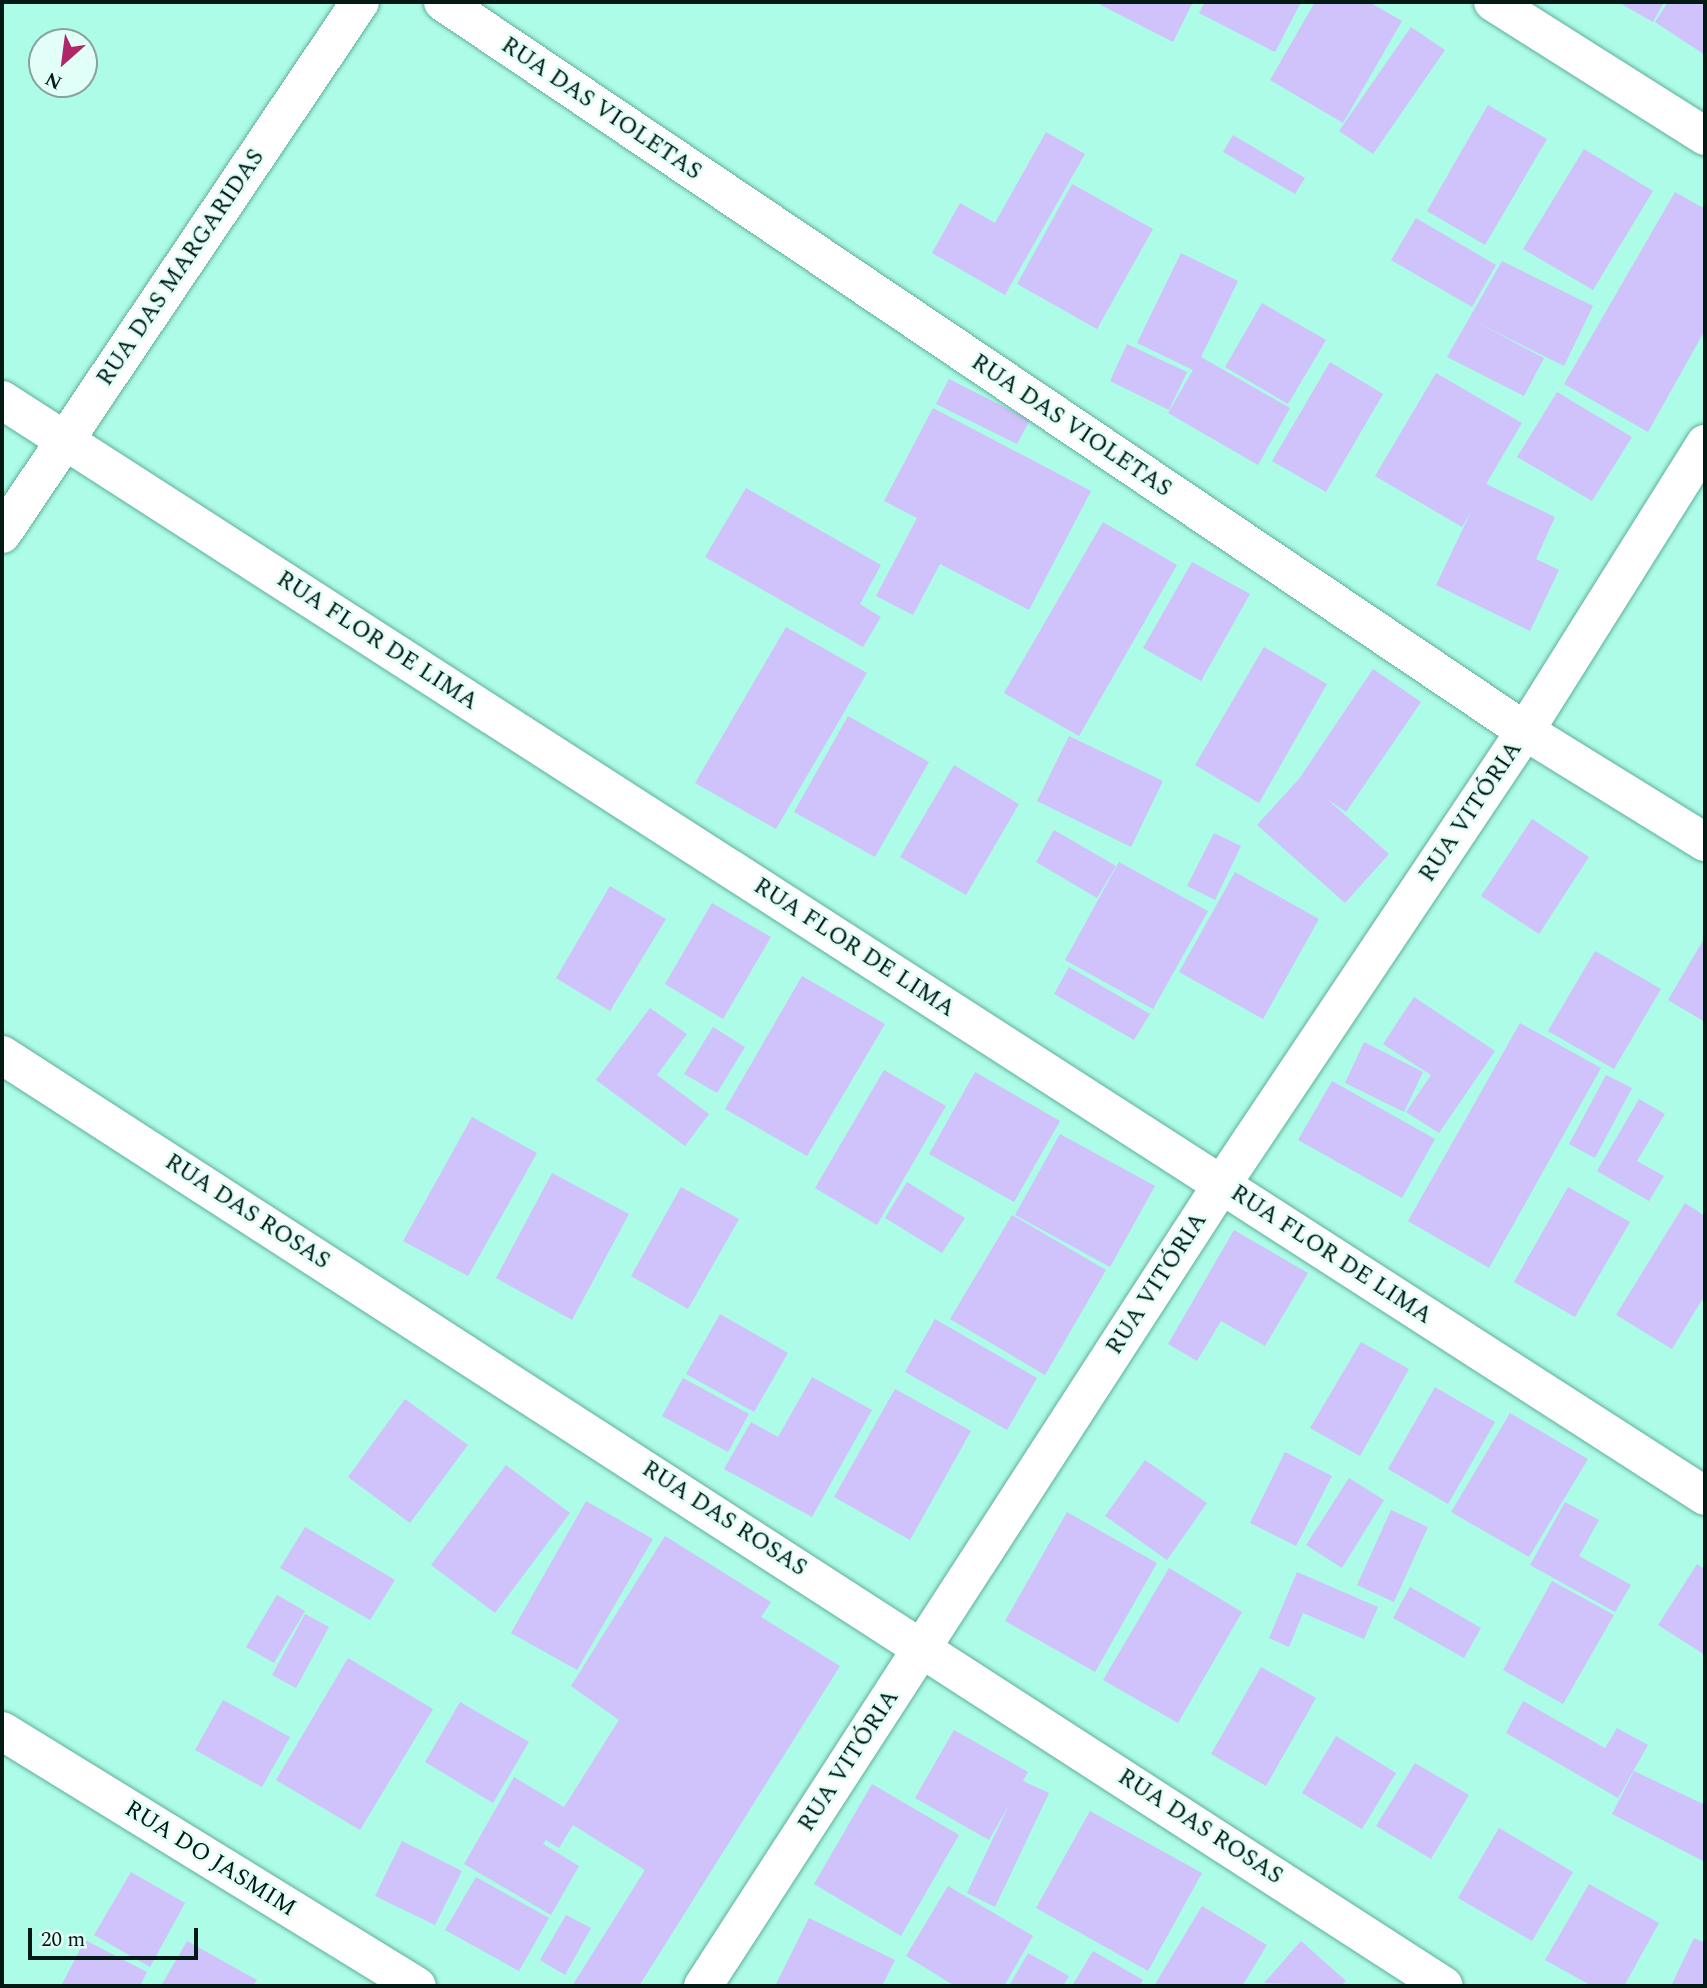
<!DOCTYPE html>
<html>
<head>
<meta charset="utf-8">
<style>
  body { margin:0 }
  #map { position:relative; width:1707px; height:1988px; overflow:hidden; background:#adfce8; font-family:Spectral,serif }
  div>[style] { position:absolute }
  [style*='--x'] { left:calc(var(--x)*1px); top:calc(var(--y)*1px); width:calc(var(--w)*1px); rotate:calc(var(--a)*1deg) }
  .building>* { inset:0; background:#d0c2fa }
  .roads { filter:drop-shadow(0 0 2px #60ae9b) drop-shadow(0 0 2px #60ae9b) }
  .minor>* { height:38px; margin:-19px; padding:0 19px; transform-origin:19px; border-radius:19px; background:#fff }
  span { translate:-50% -50%; white-space:nowrap; text-align:center; line-height:1.15; -webkit-text-stroke:5px #e1fff6; paint-order:stroke }
  .street-label { font-size:24px; color:#021914 }
  .frame { position:absolute; inset:0; border:4px solid #021914; pointer-events:none }
  .north { position:absolute; left:28px; top:28px; width:70px; height:70px; box-sizing:border-box; background:#e1fff6; border:2px solid #88a39c; border-radius:50%; rotate:208deg; font-size:19px; font-weight:700; line-height:28px; text-align:center; color:#021914 }
  .north::after { content:''; display:block; margin:auto; width:24px; height:32px; background:#af2769; clip-path:polygon(50% 0,100% 100%,50% 72%,0 100%) }
  .scale { position:absolute; left:28px; top:1928px; width:170px; height:32px; box-sizing:border-box; border:4px solid #021914; border-top:0; padding-left:9px; font-size:21px; line-height:24px; white-space:nowrap; color:#021914; -webkit-text-stroke:5px #e1fff6; paint-order:stroke }
</style>
</head>
<body>
<div id="map">
  <div class="building">
    <i style="clip-path:polygon(1095px 2px,1193px 2px,1173px 42px)"></i>
    <i style="clip-path:polygon(1205px 2px,1301px 2px,1275px 52px,1199px 13px)"></i>
    <i style="clip-path:polygon(1315px 2px,1369px 2px,1402px 21px,1343px 123px,1270px 80px)"></i>
    <i style="clip-path:polygon(1618px 2px,1664px 2px,1653px 22px)"></i>
    <i style="clip-path:polygon(1668px 2px,1705px 2px,1705px 55px,1655px 22px)"></i>
    <i style="clip-path:polygon(1411px 27px,1445px 50px,1373px 154px,1339px 131px)"></i>
    <i style="clip-path:polygon(1488px 105px,1547px 139px,1485px 245px,1427px 211px)"></i>
    <i style="clip-path:polygon(1046px 132px,1085px 154px,1005px 295px,932px 253px,960px 203px,995px 223px)"></i>
    <i style="clip-path:polygon(1233px 135px,1305px 178px,1295px 194px,1223px 152px)"></i>
    <i style="clip-path:polygon(1584px 149px,1653px 191px,1593px 290px,1523px 249px)"></i>
    <i style="clip-path:polygon(1072px 184px,1153px 229px,1097px 329px,1017px 284px)"></i>
    <i style="clip-path:polygon(1675px 192px,1705px 209px,1705px 330px,1648px 432px,1564px 384px)"></i>
    <i style="clip-path:polygon(1416px 218px,1496px 265px,1472px 307px,1391px 260px)"></i>
    <i style="clip-path:polygon(1181px 253px,1238px 281px,1201px 357px,1290px 408px,1258px 465px,1168px 413px,1193px 370px,1137px 343px)"></i>
    <i style="clip-path:polygon(1502px 261px,1593px 306px,1564px 366px,1476px 322px,1544px 358px,1524px 396px,1447px 357px)"></i>
    <i style="clip-path:polygon(1262px 303px,1326px 340px,1288px 404px,1225px 367px)"></i>
    <i style="clip-path:polygon(1127px 344px,1187px 372px,1169px 410px,1110px 381px)"></i>
    <i style="clip-path:polygon(1330px 362px,1383px 394px,1326px 492px,1272px 461px)"></i>
    <i style="clip-path:polygon(1436px 373px,1522px 423px,1486px 484px,1555px 517px,1536px 559px,1559px 570px,1530px 631px,1436px 585px,1472px 510px,1462px 527px,1375px 476px)"></i>
    <i style="clip-path:polygon(949px 379px,1030px 420px,1017px 444px,936px 404px)"></i>
    <i style="clip-path:polygon(1557px 392px,1632px 437px,1592px 501px,1517px 457px)"></i>
    <i style="clip-path:polygon(933px 408px,1091px 491px,1029px 610px,940px 564px,913px 615px,876px 596px,917px 518px,884px 501px)"></i>
    <i style="clip-path:polygon(746px 488px,881px 565px,860px 604px,881px 617px,863px 647px,705px 557px)"></i>
    <i style="clip-path:polygon(1103px 522px,1177px 565px,1079px 736px,1004px 693px)"></i>
    <i style="clip-path:polygon(1192px 562px,1250px 594px,1201px 681px,1143px 648px)"></i>
    <i style="clip-path:polygon(786px 627px,867px 673px,776px 829px,695px 783px)"></i>
    <i style="clip-path:polygon(1264px 647px,1327px 684px,1259px 803px,1195px 765px)"></i>
    <i style="clip-path:polygon(1373px 669px,1421px 702px,1346px 812px,1327px 799px,1389px 854px,1345px 903px,1257px 825px,1299px 779px)"></i>
    <i style="clip-path:polygon(848px 716px,929px 762px,875px 857px,794px 812px)"></i>
    <i style="clip-path:polygon(1069px 736px,1163px 781px,1131px 847px,1037px 801px)"></i>
    <i style="clip-path:polygon(954px 765px,1019px 804px,966px 895px,900px 857px)"></i>
    <i style="clip-path:polygon(1532px 819px,1589px 857px,1539px 934px,1481px 896px)"></i>
    <i style="clip-path:polygon(1054px 830px,1116px 866px,1097px 898px,1036px 862px)"></i>
    <i style="clip-path:polygon(1214px 833px,1241px 846px,1215px 900px,1187px 886px)"></i>
    <i style="clip-path:polygon(1119px 862px,1208px 911px,1153px 1009px,1065px 960px)"></i>
    <i style="clip-path:polygon(1235px 872px,1319px 919px,1263px 1019px,1179px 972px)"></i>
    <i style="clip-path:polygon(610px 886px,666px 919px,610px 1011px,556px 978px)"></i>
    <i style="clip-path:polygon(712px 903px,771px 937px,723px 1019px,665px 984px)"></i>
    <i style="clip-path:polygon(1705px 937px,1705px 1022px,1668px 1000px)"></i>
    <i style="clip-path:polygon(1595px 951px,1661px 989px,1614px 1069px,1548px 1031px)"></i>
    <i style="clip-path:polygon(1069px 967px,1150px 1014px,1134px 1040px,1054px 994px)"></i>
    <i style="clip-path:polygon(802px 976px,885px 1024px,807px 1156px,725px 1109px)"></i>
    <i style="clip-path:polygon(1414px 997px,1495px 1051px,1439px 1133px,1406px 1112px,1431px 1075px,1383px 1044px)"></i>
    <i style="clip-path:polygon(650px 1008px,687px 1034px,657px 1075px,709px 1114px,685px 1146px,596px 1080px)"></i>
    <i style="clip-path:polygon(1520px 1023px,1601px 1068px,1489px 1268px,1408px 1221px)"></i>
    <i style="clip-path:polygon(713px 1027px,745px 1047px,717px 1093px,684px 1074px)"></i>
    <i style="clip-path:polygon(1364px 1042px,1423px 1072px,1404px 1112px,1345px 1083px)"></i>
    <i style="clip-path:polygon(884px 1070px,946px 1106px,877px 1225px,815px 1188px)"></i>
    <i style="clip-path:polygon(975px 1072px,1060px 1121px,1014px 1202px,929px 1154px)"></i>
    <i style="clip-path:polygon(1606px 1075px,1632px 1088px,1595px 1158px,1569px 1144px)"></i>
    <i style="clip-path:polygon(1332px 1081px,1435px 1139px,1402px 1198px,1298px 1140px)"></i>
    <i style="clip-path:polygon(1639px 1099px,1665px 1114px,1637px 1161px,1664px 1176px,1649px 1201px,1597px 1171px)"></i>
    <i style="clip-path:polygon(472px 1117px,537px 1153px,468px 1276px,403px 1241px)"></i>
    <i style="clip-path:polygon(1060px 1134px,1155px 1186px,1110px 1267px,1015px 1215px)"></i>
    <i style="clip-path:polygon(552px 1173px,629px 1214px,572px 1320px,496px 1278px)"></i>
    <i style="clip-path:polygon(907px 1182px,965px 1218px,942px 1253px,885px 1218px)"></i>
    <i style="clip-path:polygon(681px 1187px,739px 1219px,688px 1309px,631px 1276px)"></i>
    <i style="clip-path:polygon(1568px 1187px,1630px 1222px,1575px 1317px,1514px 1282px)"></i>
    <i style="clip-path:polygon(1685px 1203px,1705px 1216px,1705px 1295px,1672px 1349px,1616px 1315px)"></i>
    <i style="clip-path:polygon(1012px 1215px,1106px 1270px,1045px 1375px,950px 1319px)"></i>
    <i style="clip-path:polygon(1234px 1230px,1308px 1273px,1265px 1346px,1221px 1321px,1197px 1361px,1168px 1344px)"></i>
    <i style="clip-path:polygon(720px 1314px,788px 1353px,754px 1412px,686px 1374px)"></i>
    <i style="clip-path:polygon(935px 1319px,1037px 1378px,1007px 1430px,905px 1372px)"></i>
    <i style="clip-path:polygon(1361px 1342px,1409px 1369px,1360px 1456px,1310px 1428px)"></i>
    <i style="clip-path:polygon(812px 1377px,872px 1410px,812px 1517px,724px 1469px,751px 1422px,778px 1437px)"></i>
    <i style="clip-path:polygon(683px 1378px,749px 1414px,728px 1452px,662px 1416px)"></i>
    <i style="clip-path:polygon(1435px 1387px,1495px 1422px,1448px 1504px,1388px 1469px)"></i>
    <i style="clip-path:polygon(895px 1389px,971px 1431px,910px 1540px,834px 1497px)"></i>
    <i style="clip-path:polygon(405px 1399px,468px 1445px,410px 1523px,348px 1477px)"></i>
    <i style="clip-path:polygon(1510px 1413px,1588px 1459px,1529px 1557px,1451px 1512px)"></i>
    <i style="clip-path:polygon(1285px 1452px,1332px 1476px,1296px 1546px,1250px 1523px)"></i>
    <i style="clip-path:polygon(1145px 1460px,1207px 1503px,1167px 1560px,1105px 1516px)"></i>
    <i style="clip-path:polygon(506px 1465px,570px 1513px,495px 1613px,431px 1565px)"></i>
    <i style="clip-path:polygon(1349px 1478px,1384px 1500px,1342px 1568px,1306px 1545px)"></i>
    <i style="clip-path:polygon(586px 1501px,653px 1539px,577px 1670px,511px 1633px)"></i>
    <i style="clip-path:polygon(1565px 1502px,1599px 1520px,1579px 1556px,1631px 1585px,1615px 1612px,1530px 1565px)"></i>
    <i style="clip-path:polygon(1391px 1510px,1428px 1527px,1394px 1602px,1357px 1585px)"></i>
    <i style="clip-path:polygon(1067px 1512px,1157px 1563px,1095px 1672px,1005px 1621px)"></i>
    <i style="clip-path:polygon(305px 1527px,395px 1580px,370px 1620px,280px 1568px)"></i>
    <i style="clip-path:polygon(665px 1536px,771px 1602px,761px 1617px,840px 1666px,639px 1986px,572px 1986px,645px 1870px,573px 1825px,559px 1848px,546px 1840px,543px 1844px,579px 1866px,551px 1915px,464px 1864px,514px 1777px,564px 1807px,619px 1720px,571px 1686px)"></i>
    <i style="clip-path:polygon(1697px 1564px,1705px 1570px,1705px 1655px,1658px 1625px)"></i>
    <i style="clip-path:polygon(1169px 1568px,1242px 1612px,1178px 1723px,1103px 1680px)"></i>
    <i style="clip-path:polygon(1297px 1572px,1378px 1607px,1364px 1639px,1303px 1613px,1289px 1647px,1269px 1638px)"></i>
    <i style="clip-path:polygon(1552px 1581px,1614px 1615px,1563px 1704px,1503px 1670px)"></i>
    <i style="clip-path:polygon(1410px 1587px,1481px 1628px,1464px 1658px,1393px 1618px)"></i>
    <i style="clip-path:polygon(277px 1595px,305px 1611px,274px 1663px,246px 1647px)"></i>
    <i style="clip-path:polygon(305px 1614px,329px 1627px,296px 1688px,272px 1675px)"></i>
    <i style="clip-path:polygon(348px 1658px,433px 1709px,360px 1830px,276px 1780px)"></i>
    <i style="clip-path:polygon(1261px 1667px,1316px 1698px,1266px 1786px,1211px 1754px)"></i>
    <i style="clip-path:polygon(223px 1700px,290px 1737px,262px 1787px,195px 1750px)"></i>
    <i style="clip-path:polygon(1523px 1701px,1605px 1748px,1617px 1728px,1648px 1745px,1618px 1798px,1506px 1733px)"></i>
    <i style="clip-path:polygon(460px 1702px,529px 1742px,493px 1803px,425px 1762px)"></i>
    <i style="clip-path:polygon(954px 1730px,1028px 1772px,1023px 1781px,1049px 1793px,995px 1907px,967px 1893px,1009px 1805px,989px 1840px,915px 1798px)"></i>
    <i style="clip-path:polygon(1336px 1736px,1396px 1773px,1362px 1829px,1302px 1793px)"></i>
    <i style="clip-path:polygon(1415px 1763px,1469px 1795px,1431px 1859px,1376px 1826px)"></i>
    <i style="clip-path:polygon(1634px 1771px,1705px 1805px,1705px 1862px,1612px 1814px)"></i>
    <i style="clip-path:polygon(872px 1784px,959px 1835px,901px 1936px,814px 1884px)"></i>
    <i style="clip-path:polygon(1090px 1811px,1202px 1873px,1148px 1971px,1036px 1908px)"></i>
    <i style="clip-path:polygon(1499px 1828px,1573px 1872px,1532px 1941px,1458px 1898px)"></i>
    <i style="clip-path:polygon(402px 1841px,462px 1871px,435px 1925px,375px 1896px)"></i>
    <i style="clip-path:polygon(131px 1872px,185px 1903px,150px 1967px,94px 1935px)"></i>
    <i style="clip-path:polygon(476px 1877px,549px 1918px,519px 1971px,445px 1930px)"></i>
    <i style="clip-path:polygon(1589px 1884px,1659px 1923px,1624px 1986px,1592px 1986px,1545px 1960px)"></i>
    <i style="clip-path:polygon(948px 1886px,1033px 1936px,1004px 1986px,955px 1986px,906px 1956px)"></i>
    <i style="clip-path:polygon(1202px 1906px,1267px 1945px,1242px 1986px,1154px 1986px)"></i>
    <i style="clip-path:polygon(566px 1915px,591px 1928px,565px 1975px,540px 1960px)"></i>
    <i style="clip-path:polygon(809px 1918px,895px 1960px,882px 1986px,775px 1986px)"></i>
    <i style="clip-path:polygon(1694px 1938px,1705px 1943px,1705px 1986px,1671px 1986px)"></i>
    <i style="clip-path:polygon(85px 1940px,147px 1972px,140px 1986px,61px 1986px)"></i>
    <i style="clip-path:polygon(187px 1941px,257px 1980px,253px 1986px,161px 1986px)"></i>
    <i style="clip-path:polygon(1301px 1941px,1346px 1981px,1341px 1986px,1264px 1983px)"></i>
    <i style="clip-path:polygon(1093px 1951px,1143px 1980px,1139px 1986px,1072px 1986px)"></i>
    <i style="clip-path:polygon(1028px 1953px,1069px 1976px,1063px 1986px,1009px 1986px)"></i>
  </div>
  <div class="roads">
    <div class="minor">
      <i style="--x:443;--y:2;--w:1305;--a:33.97"></i>
      <i style="--x:1525;--y:731;--w:211;--a:31.7"></i>
      <i style="--x:1493;--y:2;--w:251;--a:32.3"></i>
      <i style="--x:2;--y:400;--w:2025;--a:32.76"></i>
      <i style="--x:2;--y:534;--w:641;--a:-56.06"></i>
      <i style="--x:2;--y:1055;--w:1716;--a:32.85"></i>
      <i style="--x:2;--y:1731;--w:487;--a:31.6"></i>
      <i style="--x:703;--y:1986;--w:955;--a:-57.09"></i>
      <i style="--x:1222;--y:1184;--w:545;--a:-56.22"></i>
      <i style="--x:1525;--y:731;--w:339;--a:-57.9"></i>
    </div>
  </div>
  <div class="street-label">
    <span style="left:601px;top:109px;rotate:34deg">RUA DAS VIOLETAS</span>
    <span style="left:181px;top:268px;rotate:-56deg">RUA DAS MARGARIDAS</span>
    <span style="left:1071px;top:426px;rotate:34deg">RUA DAS VIOLETAS</span>
    <span style="left:377px;top:641px;rotate:33deg">RUA FLOR DE LIMA</span>
    <span style="left:1471px;top:812px;rotate:-56deg">RUA VITÓRIA</span>
    <span style="left:854px;top:948px;rotate:33deg">RUA FLOR DE LIMA</span>
    <span style="left:247px;top:1212px;rotate:33deg">RUA DAS ROSAS</span>
    <span style="left:1331px;top:1255px;rotate:33deg">RUA FLOR DE LIMA</span>
    <span style="left:1157px;top:1284px;rotate:-57deg">RUA VITÓRIA</span>
    <span style="left:724px;top:1519px;rotate:33deg">RUA DAS ROSAS</span>
    <span style="left:849px;top:1761px;rotate:-57deg">RUA VITÓRIA</span>
    <span style="left:1200px;top:1827px;rotate:33deg">RUA DAS ROSAS</span>
    <span style="left:210px;top:1859px;rotate:32deg">RUA DO JASMIM</span>
  </div>
  <div class="frame"></div>
  <div class="north">N</div>
  <div class="scale">20 m</div>
</div>
</body>
</html>
